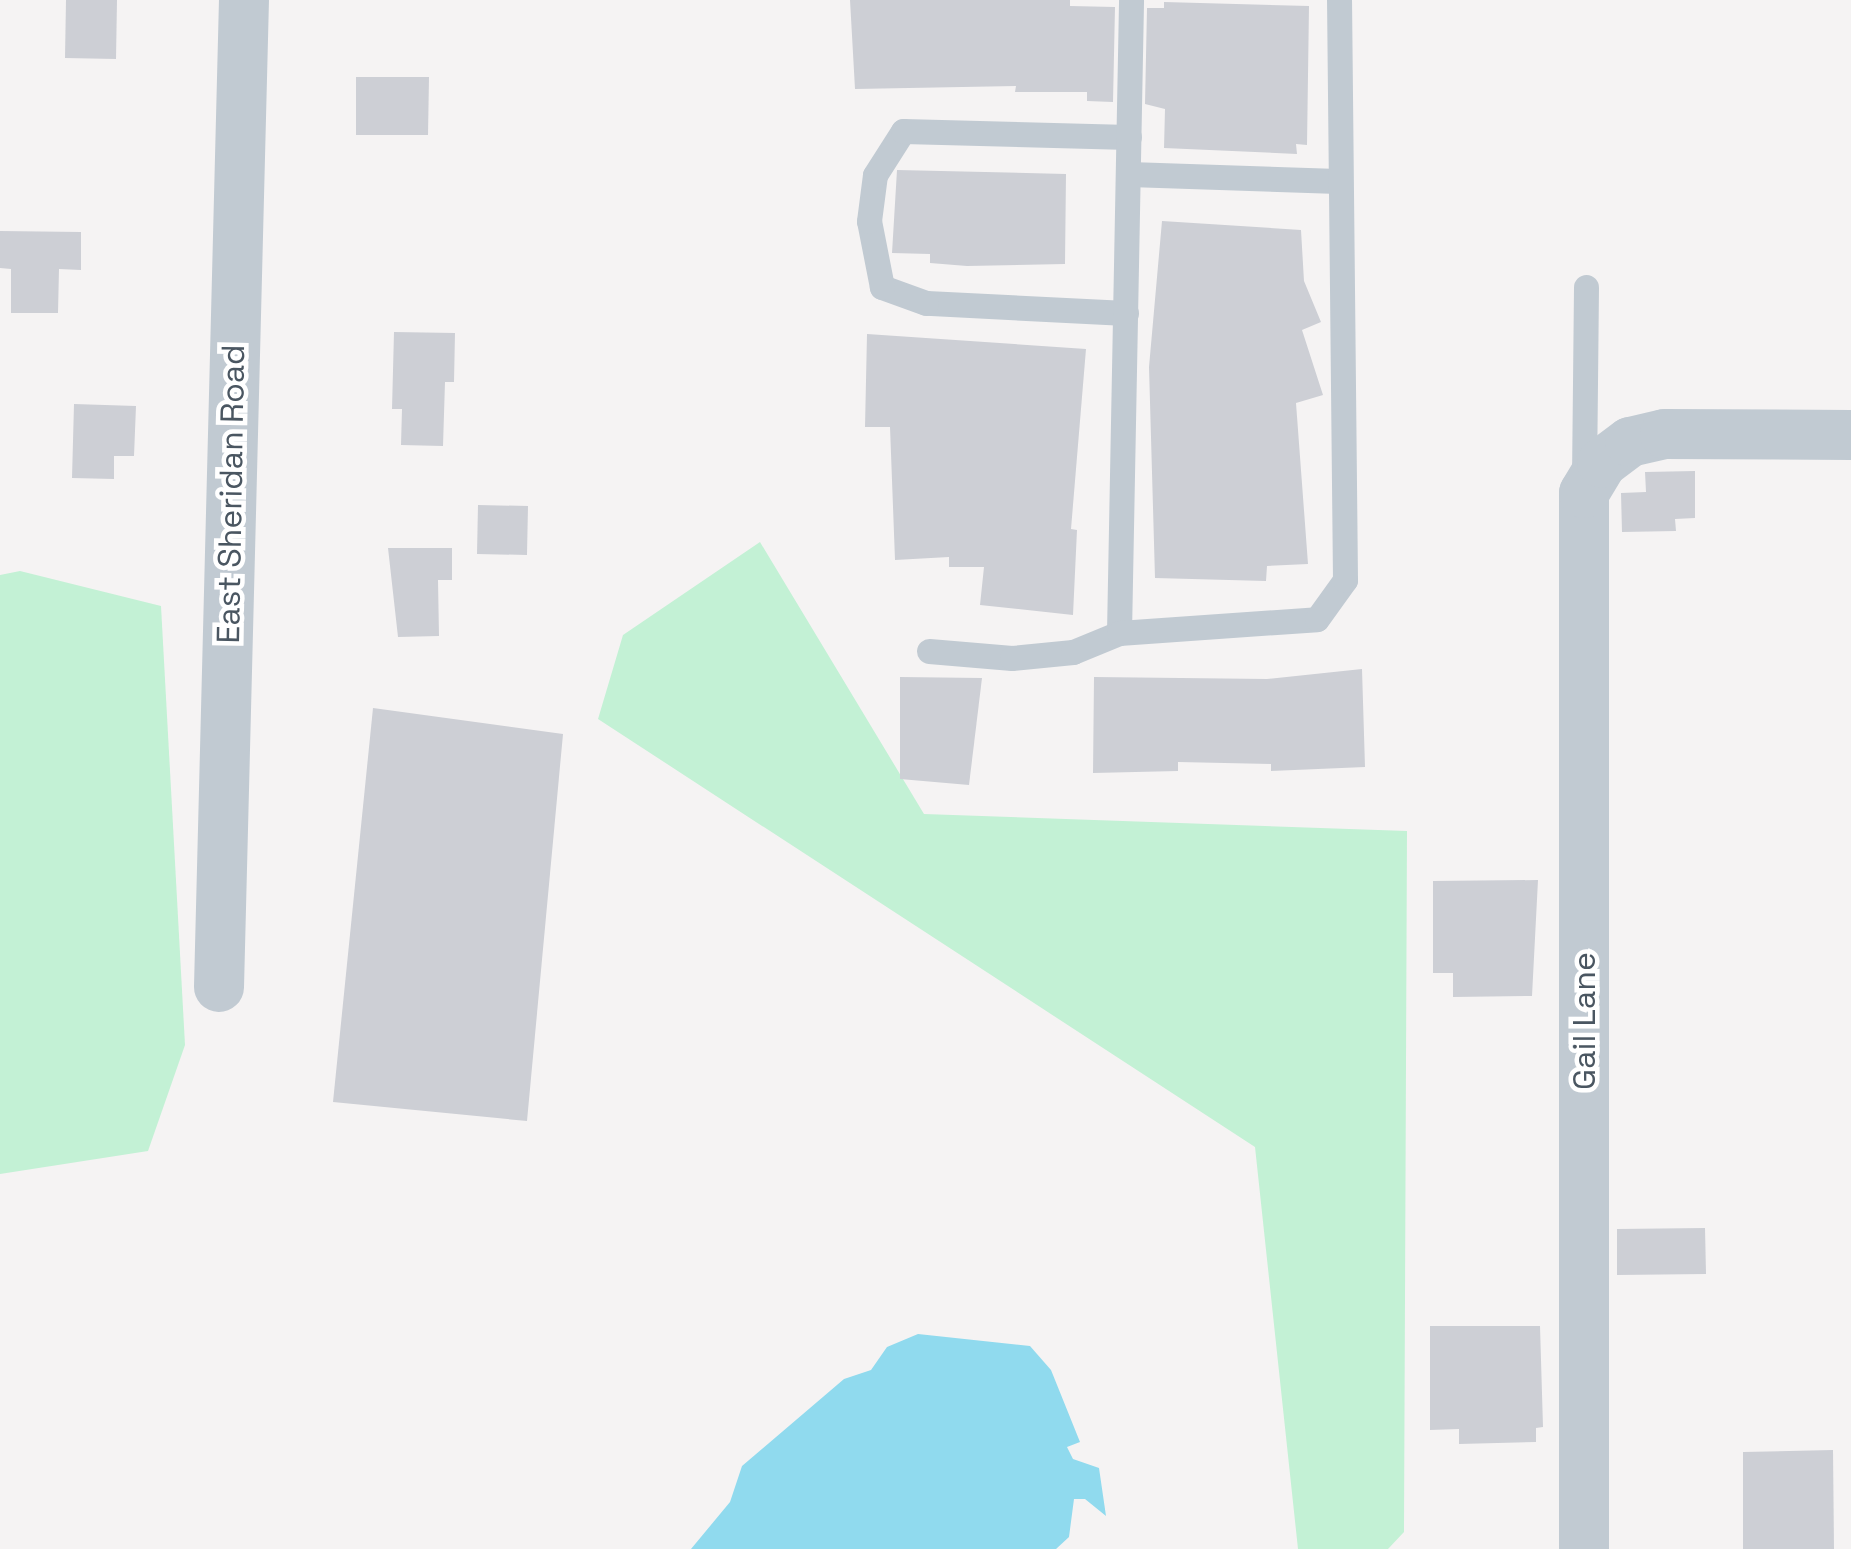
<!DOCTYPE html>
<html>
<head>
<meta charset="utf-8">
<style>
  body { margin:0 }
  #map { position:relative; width:1851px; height:1549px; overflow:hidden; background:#f5f3f3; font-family:"Space Grotesk",sans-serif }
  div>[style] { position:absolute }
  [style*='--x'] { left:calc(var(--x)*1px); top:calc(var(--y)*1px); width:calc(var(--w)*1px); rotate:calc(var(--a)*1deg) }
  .green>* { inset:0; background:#c3f1d5 }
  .water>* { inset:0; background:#90daee }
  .building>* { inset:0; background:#cdcfd5 }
  .service>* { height:25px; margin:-12.5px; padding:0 12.5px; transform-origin:12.5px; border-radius:12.5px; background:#c1cad2 }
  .minor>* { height:50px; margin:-25px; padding:0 25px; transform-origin:25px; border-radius:25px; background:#c1cad2 }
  span { translate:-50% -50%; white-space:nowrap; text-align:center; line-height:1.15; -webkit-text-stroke:9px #fff; paint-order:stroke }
  .street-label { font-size:32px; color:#4a5661 }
</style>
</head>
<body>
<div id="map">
  <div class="green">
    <i style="clip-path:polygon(760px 542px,924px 814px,1407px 831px,1404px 1532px,1388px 1549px,1298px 1549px,1255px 1147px,598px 719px,623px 635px)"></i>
    <i style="clip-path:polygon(20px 571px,161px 606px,185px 1045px,148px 1151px,0 1174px,0 575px)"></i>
  </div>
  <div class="water">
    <i style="clip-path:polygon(918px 1334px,1030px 1346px,1051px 1370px,1080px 1442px,1067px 1447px,1073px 1459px,1099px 1468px,1106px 1516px,1085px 1499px,1074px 1499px,1069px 1537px,1056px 1549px,691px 1549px,730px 1502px,742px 1466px,844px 1379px,871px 1370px,887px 1347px)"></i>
  </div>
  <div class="building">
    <i style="clip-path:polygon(66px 0,117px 0,116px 59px,65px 58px)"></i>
    <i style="clip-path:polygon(850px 0,1070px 0,1070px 6px,1115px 7px,1113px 102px,1087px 101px,1087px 92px,1015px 92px,1016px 86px,855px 89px)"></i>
    <i style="clip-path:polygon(1164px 2px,1309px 6px,1307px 145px,1296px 144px,1297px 154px,1164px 148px,1165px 109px,1145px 104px,1147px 8px,1164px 8px)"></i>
    <i style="clip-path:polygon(356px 77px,429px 77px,428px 135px,356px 135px)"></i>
    <i style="clip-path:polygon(897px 170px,1066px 174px,1065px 264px,967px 266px,930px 263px,930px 254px,892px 253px)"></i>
    <i style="clip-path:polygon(1162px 221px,1301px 230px,1304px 281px,1321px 322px,1302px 330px,1323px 395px,1296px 403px,1308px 564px,1267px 566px,1266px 581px,1155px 578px,1149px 367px)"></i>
    <i style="clip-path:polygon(0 231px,81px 232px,81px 270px,59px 269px,58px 313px,11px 313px,11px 269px,0 268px)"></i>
    <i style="clip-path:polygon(394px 332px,455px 333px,454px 382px,445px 382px,443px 446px,401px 445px,402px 409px,392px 409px)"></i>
    <i style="clip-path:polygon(867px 334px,1086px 349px,1071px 529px,1077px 530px,1073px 615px,980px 605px,984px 567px,949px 567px,949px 557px,895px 560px,890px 427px,865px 427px)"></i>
    <i style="clip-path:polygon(74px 404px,136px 406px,134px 456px,114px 456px,114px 479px,72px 478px)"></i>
    <i style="clip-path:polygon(1695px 471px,1695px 518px,1675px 519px,1676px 531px,1622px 532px,1621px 493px,1646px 492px,1645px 472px)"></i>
    <i style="clip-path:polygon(478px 505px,528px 506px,527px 555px,477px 554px)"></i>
    <i style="clip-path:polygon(388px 548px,452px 548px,452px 580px,438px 580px,439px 636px,398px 637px)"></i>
    <i style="clip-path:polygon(1362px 669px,1365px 767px,1271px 771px,1271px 764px,1178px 762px,1178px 771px,1093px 773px,1094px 677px,1267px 679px)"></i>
    <i style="clip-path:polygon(900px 677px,982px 678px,969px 785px,900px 779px)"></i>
    <i style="clip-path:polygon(373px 708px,563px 734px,527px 1121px,333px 1102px)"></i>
    <i style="clip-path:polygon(1538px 880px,1532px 996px,1453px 997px,1453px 973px,1433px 973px,1433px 881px)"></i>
    <i style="clip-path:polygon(1705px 1228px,1706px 1274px,1617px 1275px,1617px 1229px)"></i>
    <i style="clip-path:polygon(1430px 1326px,1540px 1326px,1543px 1427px,1536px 1428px,1536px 1442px,1459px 1444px,1459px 1429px,1430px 1430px)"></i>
    <i style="clip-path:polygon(1833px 1450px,1834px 1549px,1743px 1549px,1743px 1452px)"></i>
  </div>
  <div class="service">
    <i style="--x:1129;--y:174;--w:209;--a:1.9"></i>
    <i style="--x:1126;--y:313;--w:200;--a:-177.1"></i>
    <i style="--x:926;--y:303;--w:47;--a:-160"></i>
    <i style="--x:882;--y:287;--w:67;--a:-101.1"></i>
    <i style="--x:869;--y:221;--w:46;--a:-82.6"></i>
    <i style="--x:875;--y:175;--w:52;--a:-57.5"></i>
    <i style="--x:903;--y:131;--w:226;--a:1.5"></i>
    <i style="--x:1584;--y:478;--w:191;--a:-89.4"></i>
    <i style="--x:1119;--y:633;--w:633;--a:-88.91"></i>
    <i style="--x:929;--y:651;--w:83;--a:4.8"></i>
    <i style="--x:1012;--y:658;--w:61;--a:-5.6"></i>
    <i style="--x:1073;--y:652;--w:50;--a:-22.4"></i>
    <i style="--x:1119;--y:633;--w:198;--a:-4"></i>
    <i style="--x:1317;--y:619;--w:48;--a:-54.3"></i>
    <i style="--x:1345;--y:580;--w:580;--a:-90.59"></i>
  </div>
  <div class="minor">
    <i style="--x:219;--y:987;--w:987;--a:-88.55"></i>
    <i style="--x:1584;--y:1549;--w:1056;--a:-90"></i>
    <i style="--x:1584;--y:493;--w:35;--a:-59"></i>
    <i style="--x:1602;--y:463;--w:35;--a:-37"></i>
    <i style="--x:1630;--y:442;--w:36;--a:-13"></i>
    <i style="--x:1665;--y:434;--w:186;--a:0.3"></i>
  </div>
  <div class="street-label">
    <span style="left:231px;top:494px;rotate:-89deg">East Sheridan Road</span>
    <span style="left:1584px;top:1021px;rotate:-90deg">Gail Lane</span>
  </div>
</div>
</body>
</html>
